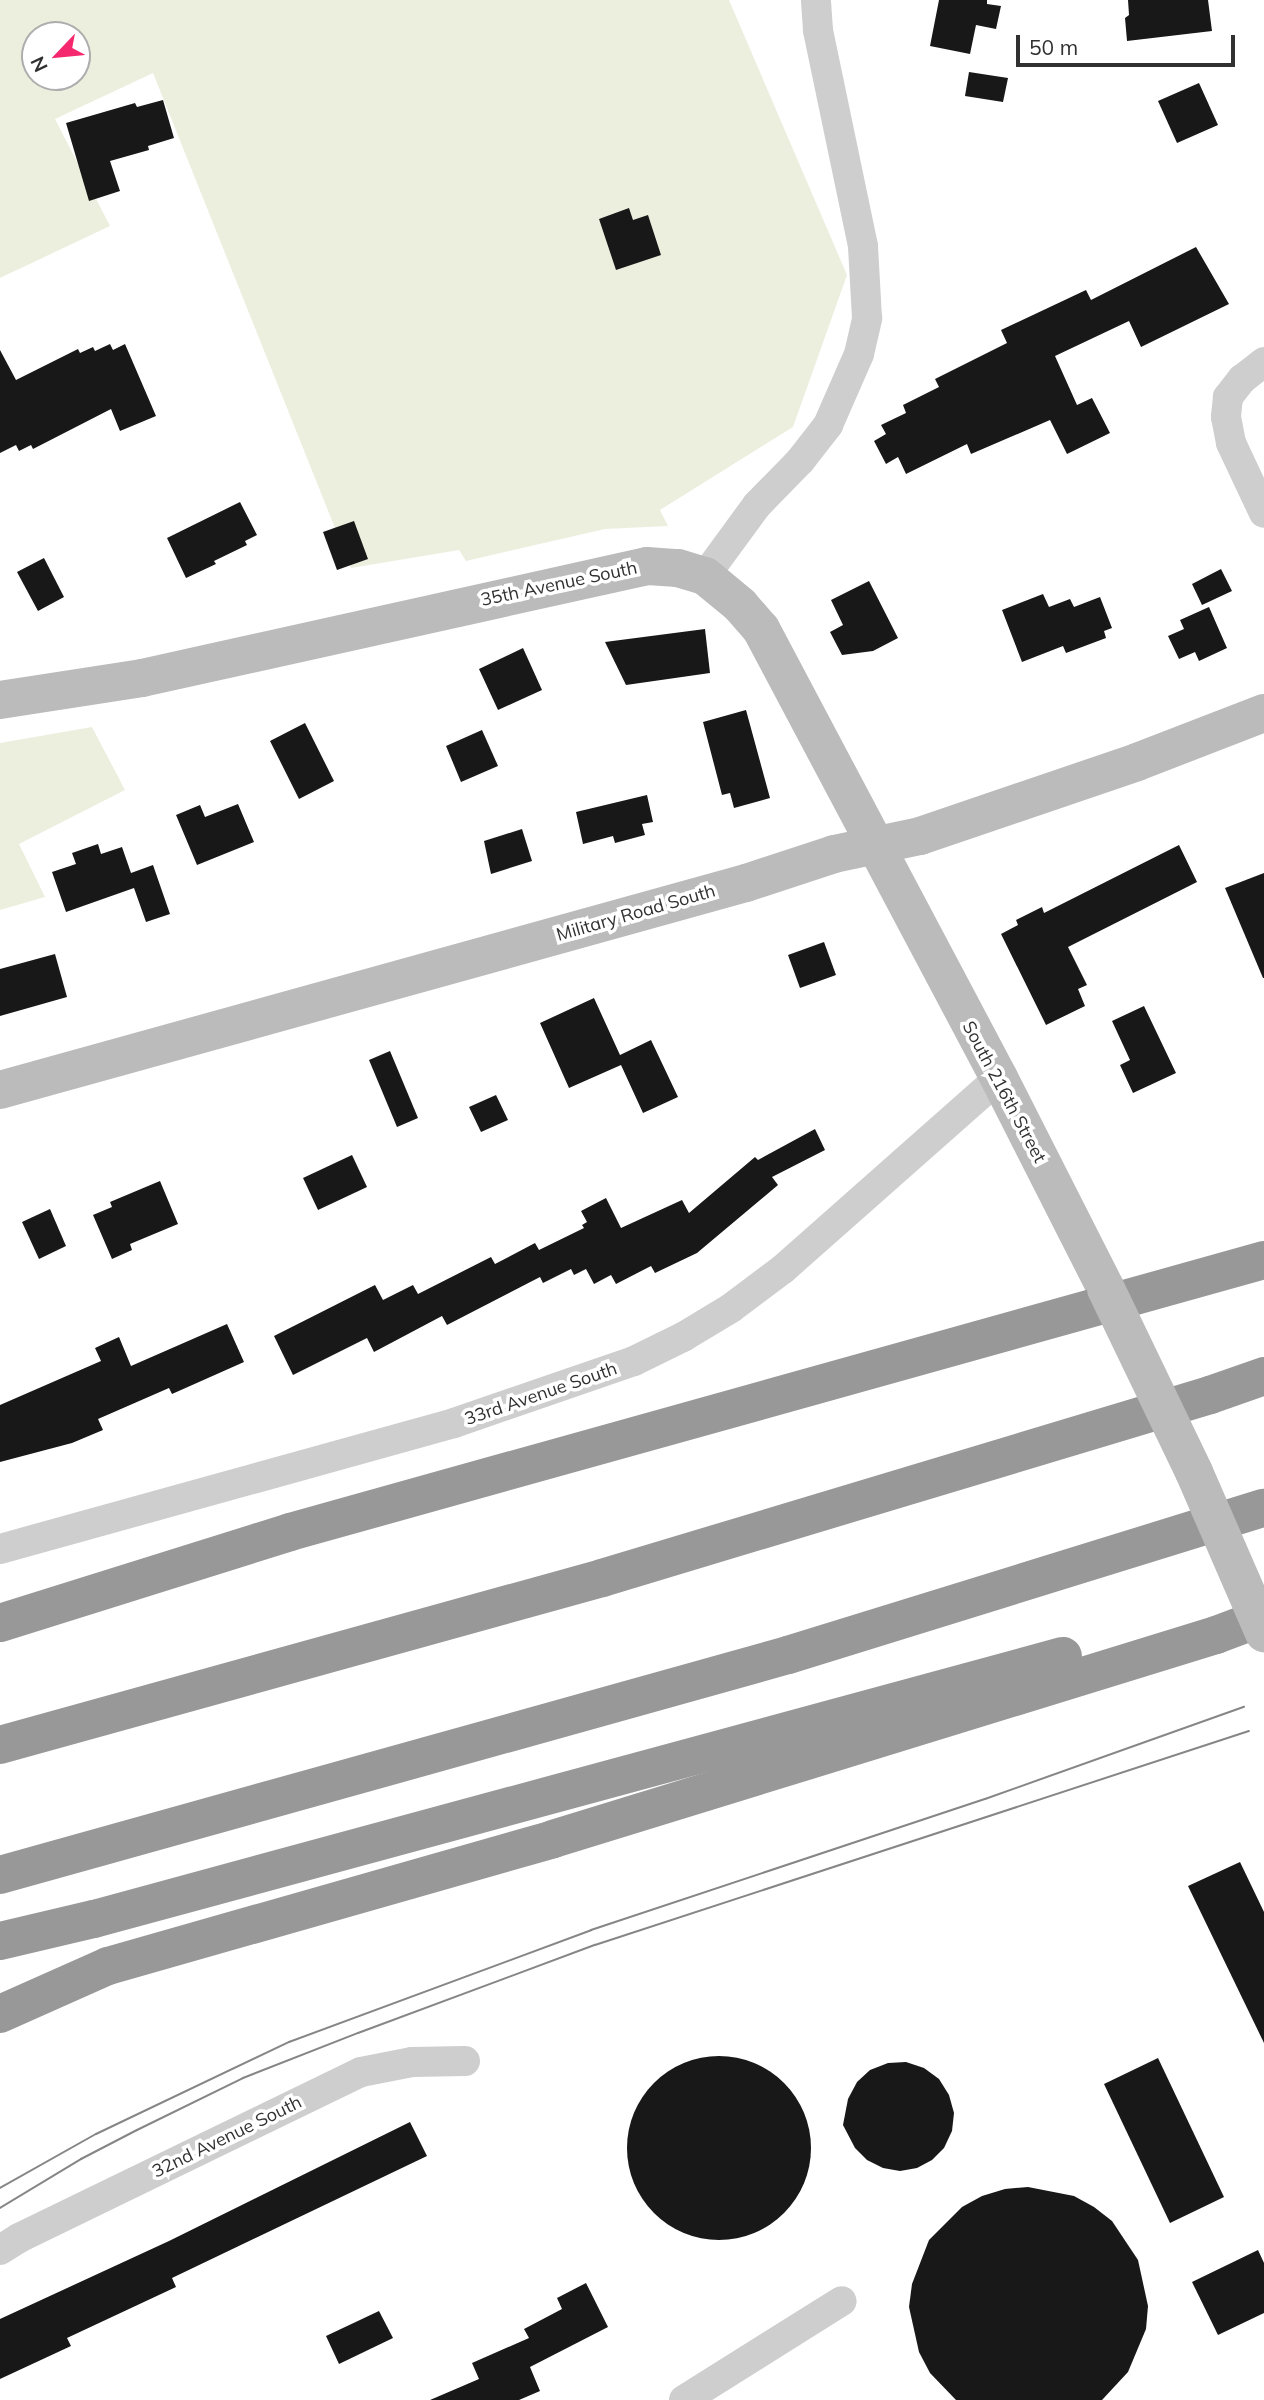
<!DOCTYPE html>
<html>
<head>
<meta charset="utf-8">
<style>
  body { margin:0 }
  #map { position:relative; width:1264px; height:2400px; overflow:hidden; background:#fff; font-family:Mulish,sans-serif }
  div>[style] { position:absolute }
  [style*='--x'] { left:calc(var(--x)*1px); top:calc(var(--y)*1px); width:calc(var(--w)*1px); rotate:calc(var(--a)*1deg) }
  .green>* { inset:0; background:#ecefde }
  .building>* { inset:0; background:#181818 }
  .round { border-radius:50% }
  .street>* { height:30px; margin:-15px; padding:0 15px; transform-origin:15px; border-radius:15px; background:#cecece }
  .secondary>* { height:38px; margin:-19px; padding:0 19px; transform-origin:19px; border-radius:19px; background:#bbb }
  .highway>* { height:38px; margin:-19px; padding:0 19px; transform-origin:19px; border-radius:19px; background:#989898 }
  .tram>* { height:2px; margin:-1px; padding:0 1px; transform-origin:1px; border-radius:1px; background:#868686 }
  .secondary-bridge>* { height:38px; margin:-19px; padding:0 19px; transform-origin:19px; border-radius:19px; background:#bbb }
  span { translate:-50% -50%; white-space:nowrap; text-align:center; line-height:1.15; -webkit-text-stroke:7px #fff; paint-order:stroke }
  .street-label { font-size:18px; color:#313131 }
  .north { position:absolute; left:21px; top:21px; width:70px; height:70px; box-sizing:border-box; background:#fff; border:2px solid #adadad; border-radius:50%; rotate:244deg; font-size:19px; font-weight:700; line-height:28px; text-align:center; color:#313131 }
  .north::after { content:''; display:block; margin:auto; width:24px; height:32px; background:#f4276f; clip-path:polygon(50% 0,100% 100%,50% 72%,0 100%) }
  .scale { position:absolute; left:1016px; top:35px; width:219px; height:32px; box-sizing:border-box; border:4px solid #313131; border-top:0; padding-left:9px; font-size:21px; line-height:24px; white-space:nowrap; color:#313131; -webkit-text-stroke:5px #fff; paint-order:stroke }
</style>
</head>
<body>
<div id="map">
  <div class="green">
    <i style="clip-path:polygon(evenodd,0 0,729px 0,847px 275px,793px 427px,660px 510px,668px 526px,605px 529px,466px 561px,459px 550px,351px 568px,153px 73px,55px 119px,110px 226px,0 278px,0 0,35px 35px,77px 35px,77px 77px,35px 77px,35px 35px)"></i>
    <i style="clip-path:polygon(92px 727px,125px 790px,19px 844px,45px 897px,0 910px,0 743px)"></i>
  </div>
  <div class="building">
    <i style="clip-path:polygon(939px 0,987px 0,987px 4px,1001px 6px,996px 29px,976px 25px,970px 54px,930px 46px)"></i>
    <i style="clip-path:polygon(1128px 0,1208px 0,1212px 31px,1127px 41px,1125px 18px,1129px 15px)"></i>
    <i style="clip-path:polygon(969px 72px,1008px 78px,1003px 102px,965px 96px)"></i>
    <i style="clip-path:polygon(1199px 83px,1218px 125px,1177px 143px,1158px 101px)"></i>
    <i style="clip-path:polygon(163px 100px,174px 138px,148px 146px,149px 150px,110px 161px,120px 191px,89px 201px,66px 123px,135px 103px,137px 107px)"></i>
    <i style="clip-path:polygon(629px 208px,633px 220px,648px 215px,661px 255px,616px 270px,599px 219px)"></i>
    <i style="clip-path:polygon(1196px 247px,1229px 304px,1141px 347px,1129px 321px,1055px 356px,1077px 405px,1092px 398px,1110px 433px,1067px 454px,1050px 420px,971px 454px,967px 444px,906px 474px,898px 457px,886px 464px,874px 441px,886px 434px,881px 425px,906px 413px,903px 405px,939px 387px,935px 379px,1007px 343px,1001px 330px,1086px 290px,1091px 300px)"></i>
    <i style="clip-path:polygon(110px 344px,113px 350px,125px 344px,156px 416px,120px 431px,111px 409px,33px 449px,31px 445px,19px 451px,16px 445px,0 453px,0 350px,16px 380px,78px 349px,80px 353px,93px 347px,95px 351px)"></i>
    <i style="clip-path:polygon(240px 502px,257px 535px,245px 541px,247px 545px,214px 561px,216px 564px,186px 578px,167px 538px)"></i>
    <i style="clip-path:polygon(354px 521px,368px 559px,337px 570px,323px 532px)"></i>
    <i style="clip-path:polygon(44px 558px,64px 597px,38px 611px,17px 572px)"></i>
    <i style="clip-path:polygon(1221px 569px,1232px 591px,1202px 605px,1192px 584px)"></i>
    <i style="clip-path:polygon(869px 581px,898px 638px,873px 651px,842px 655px,830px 632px,843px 625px,831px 600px)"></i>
    <i style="clip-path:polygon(1043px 594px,1049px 607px,1070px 599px,1074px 607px,1100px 597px,1112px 628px,1104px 631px,1106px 638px,1066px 653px,1063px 646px,1022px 662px,1002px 610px)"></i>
    <i style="clip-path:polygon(1209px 607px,1227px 648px,1199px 661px,1195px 652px,1179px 659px,1168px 636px,1184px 629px,1180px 620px)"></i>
    <i style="clip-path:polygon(705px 629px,710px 673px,626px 685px,605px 642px)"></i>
    <i style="clip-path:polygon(523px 648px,542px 690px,498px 710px,479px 669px)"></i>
    <i style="clip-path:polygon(746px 710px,770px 798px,734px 808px,730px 793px,722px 795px,703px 722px)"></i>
    <i style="clip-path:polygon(305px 723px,334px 781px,299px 799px,270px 741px)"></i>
    <i style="clip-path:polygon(482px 730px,498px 766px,461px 782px,446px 746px)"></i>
    <i style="clip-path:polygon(647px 795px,653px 822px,642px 824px,645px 835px,615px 843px,613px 836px,583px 844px,576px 812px)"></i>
    <i style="clip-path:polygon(238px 804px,254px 842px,197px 865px,176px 815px,200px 805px,205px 817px)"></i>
    <i style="clip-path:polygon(522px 829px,532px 861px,491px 874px,484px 841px)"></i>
    <i style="clip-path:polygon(98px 844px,101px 854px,122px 847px,131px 873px,153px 865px,170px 914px,146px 922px,134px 888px,66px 912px,52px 872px,76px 864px,72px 853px)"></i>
    <i style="clip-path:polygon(1179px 845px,1197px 882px,1068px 947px,1087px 985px,1078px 989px,1085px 1006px,1046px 1025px,1001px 934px,1018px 925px,1016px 920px,1042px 907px,1044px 913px)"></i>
    <i style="clip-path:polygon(1264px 873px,1264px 978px,1263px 978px,1225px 888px)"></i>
    <i style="clip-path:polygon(824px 942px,836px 975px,800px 988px,788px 955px)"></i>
    <i style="clip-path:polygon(55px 954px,67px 997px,0 1016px,0 969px)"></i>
    <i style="clip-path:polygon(594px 998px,620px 1055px,651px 1040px,678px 1097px,643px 1113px,621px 1065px,569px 1088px,540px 1023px)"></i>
    <i style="clip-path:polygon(1144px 1006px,1176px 1073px,1133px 1093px,1120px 1065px,1130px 1060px,1112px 1021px)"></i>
    <i style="clip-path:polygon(390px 1051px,418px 1118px,397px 1127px,369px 1060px)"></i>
    <i style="clip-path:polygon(496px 1095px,508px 1120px,481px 1132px,469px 1107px)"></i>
    <i style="clip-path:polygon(815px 1129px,825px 1150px,772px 1177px,778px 1185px,697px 1253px,655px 1273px,651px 1266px,616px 1284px,611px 1275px,594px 1284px,586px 1269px,574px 1275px,571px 1269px,543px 1283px,540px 1277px,447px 1325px,442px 1316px,374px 1352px,367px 1338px,293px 1375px,274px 1336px,375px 1285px,383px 1300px,413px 1285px,418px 1294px,491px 1257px,495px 1264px,535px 1243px,539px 1250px,584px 1228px,582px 1225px,587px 1222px,581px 1211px,606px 1198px,621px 1228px,682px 1200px,689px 1213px,755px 1157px,758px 1160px)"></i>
    <i style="clip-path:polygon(352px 1155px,367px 1187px,318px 1210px,303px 1178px)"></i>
    <i style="clip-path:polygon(160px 1181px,178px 1224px,130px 1244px,132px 1250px,112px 1259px,93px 1215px,112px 1207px,110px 1202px)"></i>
    <i style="clip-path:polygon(50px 1209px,66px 1246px,39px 1259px,22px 1222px)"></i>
    <i style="clip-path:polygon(227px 1324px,244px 1362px,172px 1394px,169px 1388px,98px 1419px,103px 1430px,72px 1443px,0 1462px,0 1405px,101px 1361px,95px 1348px,119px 1337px,131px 1366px)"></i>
    <i style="clip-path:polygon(1240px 1862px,1264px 1912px,1264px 2043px,1188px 1886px)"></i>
    <i class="round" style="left:627px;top:2056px;width:184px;height:184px"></i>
    <i style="clip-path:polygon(1158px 2058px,1224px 2197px,1170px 2223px,1104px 2084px)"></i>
    <i style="clip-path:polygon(906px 2062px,924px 2068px,939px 2079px,949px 2095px,954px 2113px,952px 2131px,944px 2148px,932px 2160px,917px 2168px,900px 2171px,883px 2168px,867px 2160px,855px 2148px,843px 2125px,848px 2099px,857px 2082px,870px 2070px,888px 2063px)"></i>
    <i style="clip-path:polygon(410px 2122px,427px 2156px,172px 2278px,176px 2287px,67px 2338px,71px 2346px,0 2379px,0 2319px,169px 2241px)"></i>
    <i style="clip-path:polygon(1028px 2187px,1074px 2196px,1094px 2207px,1112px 2221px,1138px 2260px,1148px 2306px,1146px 2329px,1128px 2372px,1102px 2400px,956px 2400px,930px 2373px,919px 2352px,909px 2307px,912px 2284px,929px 2240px,962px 2207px,982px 2196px,1005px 2189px)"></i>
    <i style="clip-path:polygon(1258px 2250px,1264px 2263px,1264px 2313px,1218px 2335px,1192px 2282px)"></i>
    <i style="clip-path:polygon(586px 2283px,608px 2327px,530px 2367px,540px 2391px,519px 2400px,430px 2400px,479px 2379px,472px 2363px,529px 2338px,524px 2329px,562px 2309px,557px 2298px)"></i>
    <i style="clip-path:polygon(379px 2311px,393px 2338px,339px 2364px,326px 2336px)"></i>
  </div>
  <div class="street">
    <i style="--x:1264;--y:362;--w:28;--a:142"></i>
    <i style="--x:1242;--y:379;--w:23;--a:128"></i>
    <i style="--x:1228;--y:397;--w:20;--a:96"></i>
    <i style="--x:1226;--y:417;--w:26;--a:79"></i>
    <i style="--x:1231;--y:443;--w:77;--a:64.8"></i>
    <i style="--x:705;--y:576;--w:88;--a:-53.8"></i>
    <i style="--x:757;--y:505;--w:62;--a:-45.7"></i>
    <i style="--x:800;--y:461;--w:46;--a:-52.1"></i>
    <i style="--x:828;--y:425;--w:77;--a:-66.4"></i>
    <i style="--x:859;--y:354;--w:37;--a:-77"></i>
    <i style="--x:867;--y:318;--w:72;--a:-93.2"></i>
    <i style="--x:863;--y:246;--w:221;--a:-101.8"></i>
    <i style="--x:818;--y:30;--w:30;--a:-94"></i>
    <i style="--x:0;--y:1549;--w:471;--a:-15.5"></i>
    <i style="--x:454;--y:1423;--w:190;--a:-19"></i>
    <i style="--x:634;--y:1361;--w:55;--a:-26.1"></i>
    <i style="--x:683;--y:1337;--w:56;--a:-31.1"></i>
    <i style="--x:731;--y:1308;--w:65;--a:-36.9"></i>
    <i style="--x:783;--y:1269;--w:288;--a:-41.5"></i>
    <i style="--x:0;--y:2250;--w:22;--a:-32"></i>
    <i style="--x:19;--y:2238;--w:380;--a:-25.9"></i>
    <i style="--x:361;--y:2072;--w:52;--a:-11.1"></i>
    <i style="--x:412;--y:2062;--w:53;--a:-1.1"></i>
    <i style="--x:684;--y:2400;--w:186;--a:-32.1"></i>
  </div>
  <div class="secondary">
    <i style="--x:0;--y:700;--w:144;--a:-8.8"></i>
    <i style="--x:142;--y:678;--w:517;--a:-12.5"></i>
    <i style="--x:647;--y:566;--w:31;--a:4"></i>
    <i style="--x:678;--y:568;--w:28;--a:17"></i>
    <i style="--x:705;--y:576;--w:45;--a:39.6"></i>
    <i style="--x:740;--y:605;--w:32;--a:49"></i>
    <i style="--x:761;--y:629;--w:508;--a:62.07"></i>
    <i style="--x:999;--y:1078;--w:237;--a:63.1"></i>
    <i style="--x:0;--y:1090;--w:774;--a:-15.51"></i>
    <i style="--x:746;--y:883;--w:93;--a:-18.2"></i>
    <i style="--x:834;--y:854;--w:88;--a:-11.8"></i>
    <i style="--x:920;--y:836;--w:229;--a:-18.8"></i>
    <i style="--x:1137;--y:762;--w:136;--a:-21.1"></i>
  </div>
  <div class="highway">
    <i style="--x:0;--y:1623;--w:304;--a:-17.4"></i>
    <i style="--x:290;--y:1532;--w:1011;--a:-15.6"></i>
    <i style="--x:0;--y:1745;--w:625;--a:-15.5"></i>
    <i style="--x:602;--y:1578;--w:635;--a:-16.75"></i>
    <i style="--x:1210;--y:1395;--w:57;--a:-19.4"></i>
    <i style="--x:0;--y:1875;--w:818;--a:-15.6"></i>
    <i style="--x:788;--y:1655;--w:498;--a:-17.2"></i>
    <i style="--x:0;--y:1941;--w:97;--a:-13.2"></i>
    <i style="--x:94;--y:1919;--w:1004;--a:-15.19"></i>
    <i style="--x:0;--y:2014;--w:118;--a:-24"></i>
    <i style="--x:108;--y:1966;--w:463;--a:-15.9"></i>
    <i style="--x:553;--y:1839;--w:694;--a:-17.1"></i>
    <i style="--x:1216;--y:1635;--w:51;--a:-20.6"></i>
  </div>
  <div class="tram">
    <i style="--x:0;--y:2188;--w:110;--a:-29.4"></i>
    <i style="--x:96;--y:2134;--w:214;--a:-25.5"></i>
    <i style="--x:289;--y:2042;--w:322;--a:-20.3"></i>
    <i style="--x:591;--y:1930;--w:415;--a:-18.4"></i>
    <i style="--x:985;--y:1799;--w:275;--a:-19.6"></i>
    <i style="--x:0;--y:2208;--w:95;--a:-31.2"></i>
    <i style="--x:81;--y:2159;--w:63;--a:-27.4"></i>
    <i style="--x:137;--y:2130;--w:118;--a:-26.1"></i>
    <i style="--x:243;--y:2078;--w:123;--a:-21.4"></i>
    <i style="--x:358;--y:2033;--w:253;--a:-20.4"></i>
    <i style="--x:595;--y:1945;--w:688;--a:-18.12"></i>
  </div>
  <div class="secondary-bridge">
    <i style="--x:1106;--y:1289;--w:203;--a:64.3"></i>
    <i style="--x:1194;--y:1472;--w:176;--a:66.5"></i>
  </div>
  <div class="street-label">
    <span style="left:559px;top:584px;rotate:-12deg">35th Avenue South</span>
    <span style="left:636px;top:913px;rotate:-16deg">Military Road South</span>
    <span style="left:1004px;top:1092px;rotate:62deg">South 216th Street</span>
    <span style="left:541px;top:1394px;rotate:-19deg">33rd Avenue South</span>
    <span style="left:227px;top:2137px;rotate:-26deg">32nd Avenue South</span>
  </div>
  <div class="north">N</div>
  <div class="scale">50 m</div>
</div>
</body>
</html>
